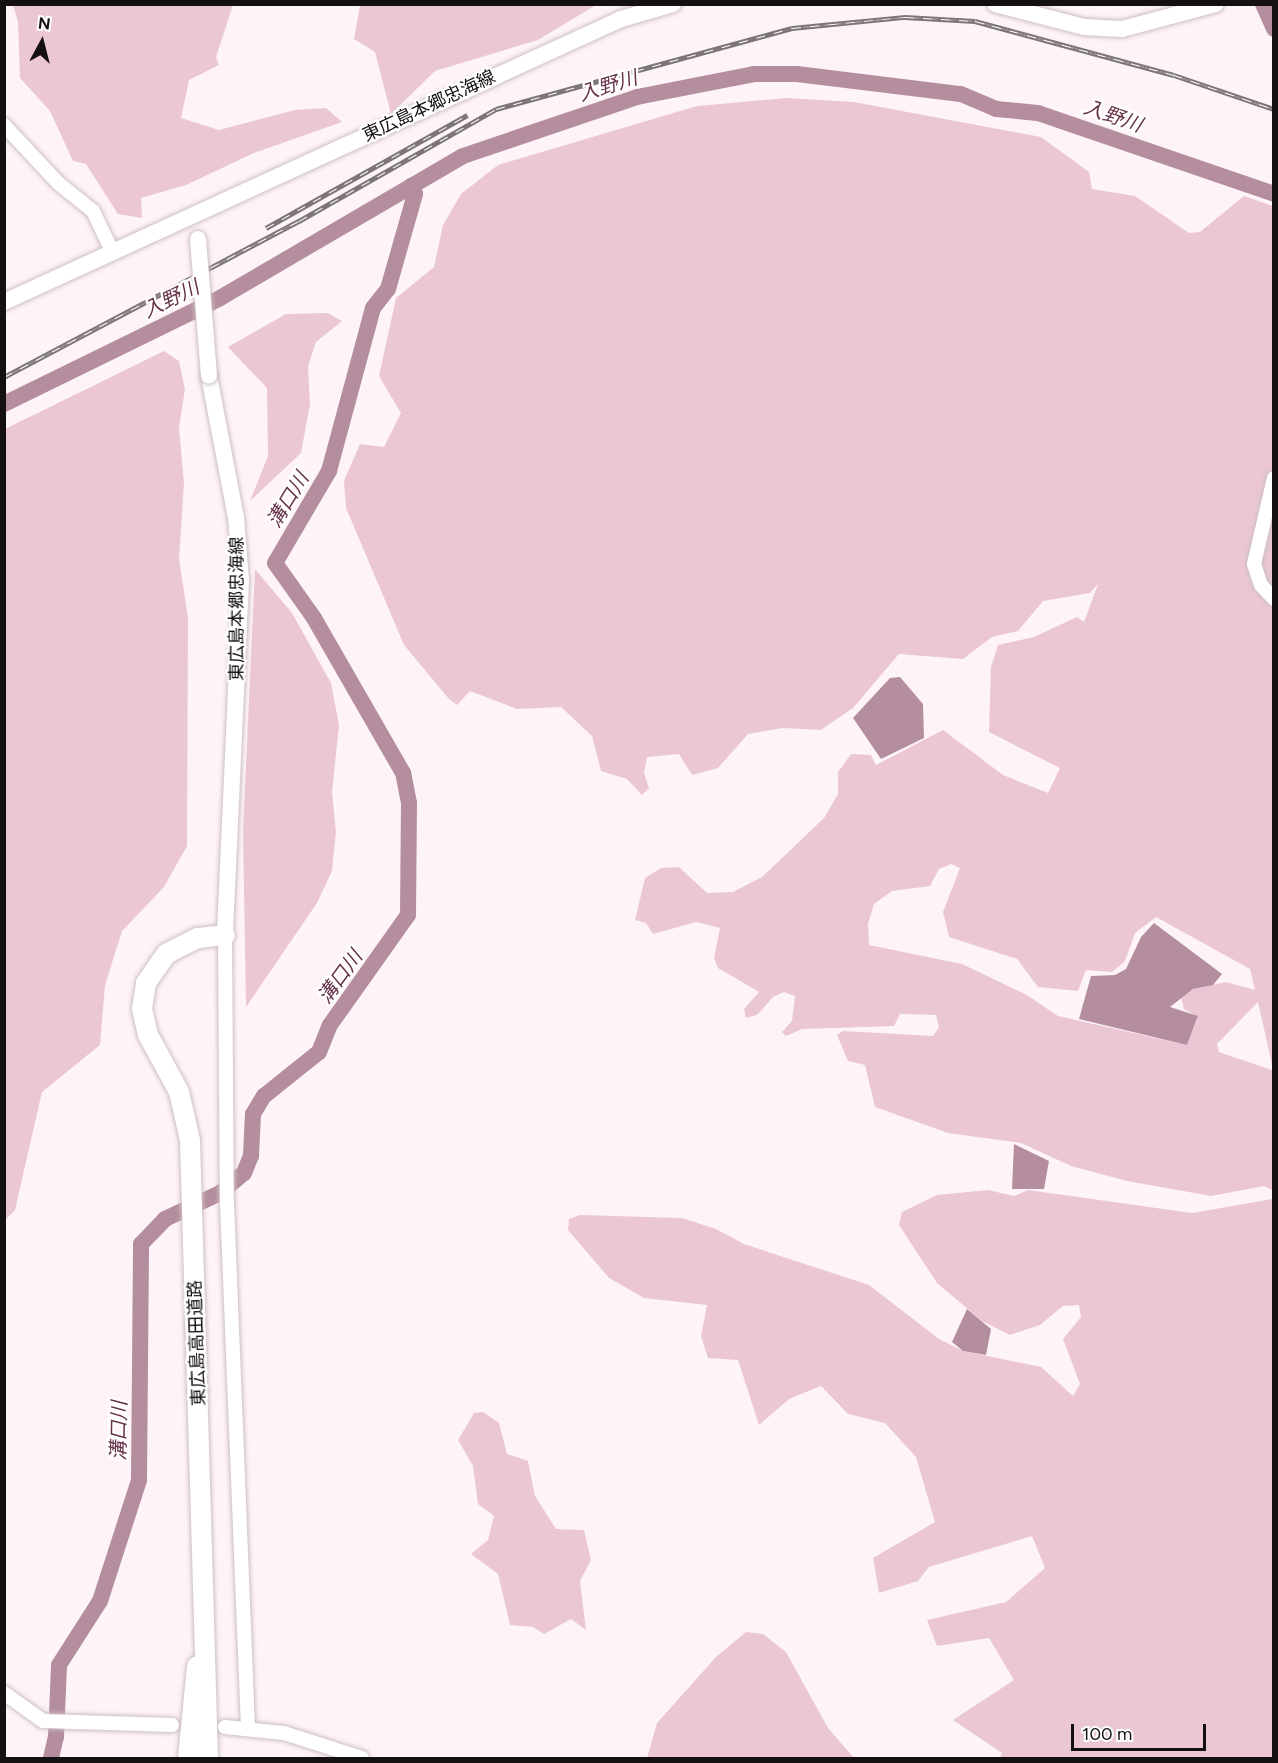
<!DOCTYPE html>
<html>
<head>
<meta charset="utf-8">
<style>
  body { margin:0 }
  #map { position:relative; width:1278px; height:1763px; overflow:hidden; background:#fef4f7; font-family:Figtree,"Noto Sans JP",sans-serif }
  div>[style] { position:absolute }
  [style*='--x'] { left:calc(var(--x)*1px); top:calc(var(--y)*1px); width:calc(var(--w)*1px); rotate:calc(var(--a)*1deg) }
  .green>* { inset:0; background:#ebc7d5 }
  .water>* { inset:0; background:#b48e9e }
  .river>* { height:16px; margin:-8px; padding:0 8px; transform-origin:8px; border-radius:8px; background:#b48e9e }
  .roads { filter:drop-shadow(0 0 2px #cebfc5) drop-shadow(0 0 2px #cebfc5) }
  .tertiary>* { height:14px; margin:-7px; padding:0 7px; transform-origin:7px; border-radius:7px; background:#fff }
  .primary>* { height:16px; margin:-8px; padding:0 8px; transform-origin:8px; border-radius:8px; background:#fff }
  .motorway>* { height:20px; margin:-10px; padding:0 10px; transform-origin:10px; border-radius:10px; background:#fff }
  .rail>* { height:5px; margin-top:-2.5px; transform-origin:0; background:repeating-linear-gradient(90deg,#fff 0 9px,#7d7678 0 18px); box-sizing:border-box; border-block:2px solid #7d7678 }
  .bridges { filter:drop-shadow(0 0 2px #cebfc5) drop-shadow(0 0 2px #cebfc5) }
  .primary-bridge>* { height:16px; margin:-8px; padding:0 8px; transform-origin:8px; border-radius:8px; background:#fff }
  span { translate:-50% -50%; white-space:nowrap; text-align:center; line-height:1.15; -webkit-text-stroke:4.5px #fff; paint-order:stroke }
  .street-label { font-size:18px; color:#140f11 }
  .water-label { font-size:20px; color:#66324a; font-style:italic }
  .frame { position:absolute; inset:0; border:6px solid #140f11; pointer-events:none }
  .north { position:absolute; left:12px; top:12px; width:60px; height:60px; -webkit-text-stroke:4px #fff; paint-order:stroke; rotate:7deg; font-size:16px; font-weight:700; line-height:24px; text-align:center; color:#140f11 }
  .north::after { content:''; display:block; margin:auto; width:21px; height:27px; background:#140f11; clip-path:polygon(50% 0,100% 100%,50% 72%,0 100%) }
  .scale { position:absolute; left:1071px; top:1724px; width:135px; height:27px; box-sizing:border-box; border:3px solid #140f11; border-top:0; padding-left:8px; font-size:18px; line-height:21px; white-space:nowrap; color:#140f11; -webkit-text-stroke:4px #fff; paint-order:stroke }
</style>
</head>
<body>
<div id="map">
  <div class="green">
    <i style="clip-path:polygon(13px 5px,233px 5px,216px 57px,219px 65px,189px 80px,181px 118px,219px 130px,295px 110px,326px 108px,342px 122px,254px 153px,186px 185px,141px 198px,142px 218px,118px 214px,86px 164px,73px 161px,50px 111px,20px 78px,18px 22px)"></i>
    <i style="clip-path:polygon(360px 5px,360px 4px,596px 5px,538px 40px,435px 71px,391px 114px,375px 52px,354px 39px)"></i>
    <i style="clip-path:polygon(evenodd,787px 98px,854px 102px,1041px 137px,1089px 172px,1092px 189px,1135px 196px,1189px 233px,1200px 232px,1244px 196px,1273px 206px,1273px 1758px,1000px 1758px,1002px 1753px,953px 1720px,1014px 1680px,989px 1638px,937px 1646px,927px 1620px,1006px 1602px,1045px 1568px,1032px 1536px,929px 1567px,918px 1581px,879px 1593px,873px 1558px,935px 1522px,916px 1457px,885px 1423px,848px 1414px,821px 1386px,789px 1399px,759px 1425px,738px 1360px,708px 1358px,701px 1336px,707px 1305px,644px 1298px,609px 1278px,568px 1230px,569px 1219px,580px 1215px,682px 1218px,716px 1229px,744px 1244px,869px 1285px,939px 1339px,963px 1351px,1041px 1367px,1073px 1396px,1080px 1384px,1063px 1339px,1081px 1317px,1079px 1305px,1063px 1306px,1040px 1325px,1010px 1335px,982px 1321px,937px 1283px,899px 1225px,902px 1212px,937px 1195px,988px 1190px,1014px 1196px,1028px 1190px,1192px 1213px,1272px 1199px,1272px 1190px,1264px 1186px,1211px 1196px,1127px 1181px,1071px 1166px,1021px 1143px,948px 1133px,875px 1107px,865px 1065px,848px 1061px,837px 1035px,843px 1031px,933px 1036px,939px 1027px,936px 1015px,900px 1014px,894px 1026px,802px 1029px,786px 1036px,782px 1032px,792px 1021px,795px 996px,784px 992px,773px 997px,757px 1015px,746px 1018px,744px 1009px,759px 992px,718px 968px,714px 958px,720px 928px,696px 922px,653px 934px,646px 923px,635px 920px,645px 878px,661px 868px,679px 867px,707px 893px,733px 892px,762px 877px,824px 818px,838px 794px,838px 772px,851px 754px,871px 755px,876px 765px,943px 730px,1003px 775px,1048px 793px,1060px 768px,989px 732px,991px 667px,998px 645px,1034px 637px,1077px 617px,1084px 622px,1098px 584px,1090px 593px,1043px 601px,1018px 631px,992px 637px,963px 659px,899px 654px,853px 708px,821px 730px,783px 728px,748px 734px,718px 768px,692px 775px,679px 754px,647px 757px,644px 773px,649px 788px,642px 795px,627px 779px,601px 771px,592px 736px,561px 707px,517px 709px,470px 691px,457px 705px,449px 699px,404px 645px,346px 508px,344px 481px,360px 444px,384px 447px,401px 413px,379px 376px,396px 298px,434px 267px,443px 225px,461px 194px,498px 165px,697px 106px,787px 98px,951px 864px,960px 868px,943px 912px,949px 937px,1017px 959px,1038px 987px,1078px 991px,1086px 970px,1112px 972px,1125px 961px,1135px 933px,1156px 917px,1250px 969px,1255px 990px,1226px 982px,1193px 989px,1181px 997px,1184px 1009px,1198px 1017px,1187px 1045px,1058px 1016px,1027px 995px,962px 964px,869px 945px,868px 924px,874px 904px,892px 891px,930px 886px,939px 869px,951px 864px,787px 98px,1258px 1002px,1273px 1069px,1272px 1070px,1219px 1052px,1217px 1044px,1258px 1002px)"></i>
    <i style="clip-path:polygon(328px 313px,342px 321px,316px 342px,308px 366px,310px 404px,301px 453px,250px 501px,268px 456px,267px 388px,228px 347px,286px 314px)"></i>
    <i style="clip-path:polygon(164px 351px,179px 361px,185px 389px,179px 428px,184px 483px,179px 559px,188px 618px,187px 846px,164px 887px,122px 931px,105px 985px,100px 1045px,42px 1092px,15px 1210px,5px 1220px,5px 429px)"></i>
    <i style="clip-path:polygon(255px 569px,292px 613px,331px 683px,339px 725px,332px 792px,336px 832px,332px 871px,317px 903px,246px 1007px,243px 832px)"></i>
    <i style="clip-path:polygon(483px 1412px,499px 1423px,507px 1454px,528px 1461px,535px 1496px,556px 1529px,584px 1530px,591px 1560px,580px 1581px,586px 1630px,571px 1619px,544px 1634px,533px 1627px,510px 1625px,498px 1574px,471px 1554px,488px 1540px,494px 1516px,478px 1504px,473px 1466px,458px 1440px,474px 1413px)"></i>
    <i style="clip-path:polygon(746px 1632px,763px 1634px,786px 1652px,828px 1728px,854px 1758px,647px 1758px,657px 1723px,716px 1657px)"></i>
  </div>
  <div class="water">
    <i style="clip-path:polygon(900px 677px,923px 704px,924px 738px,881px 759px,853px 718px,890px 678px)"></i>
    <i style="clip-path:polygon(1154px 923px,1222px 974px,1213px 985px,1193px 989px,1170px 1007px,1198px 1016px,1187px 1045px,1079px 1019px,1091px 976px,1115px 975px,1126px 969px,1141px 937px)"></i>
    <i style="clip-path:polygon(1014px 1144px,1049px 1161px,1044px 1189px,1012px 1189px)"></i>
    <i style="clip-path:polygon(967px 1309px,991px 1329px,986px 1355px,963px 1351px,952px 1342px)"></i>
  </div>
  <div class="river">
    <i style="--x:1263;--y:4;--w:27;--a:66"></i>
    <i style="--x:4;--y:404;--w:241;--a:-26.1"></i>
    <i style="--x:220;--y:298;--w:281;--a:-30.3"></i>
    <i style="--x:463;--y:156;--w:184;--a:-18.7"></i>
    <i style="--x:637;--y:97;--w:119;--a:-11.1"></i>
    <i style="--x:754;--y:74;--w:43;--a:0"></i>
    <i style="--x:797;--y:74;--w:165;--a:7"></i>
    <i style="--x:961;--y:94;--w:38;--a:23"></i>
    <i style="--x:996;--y:109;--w:42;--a:5.4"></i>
    <i style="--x:1038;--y:113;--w:250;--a:18.9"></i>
    <i style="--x:51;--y:1758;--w:22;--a:-77"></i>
    <i style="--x:56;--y:1737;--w:72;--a:-87.6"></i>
    <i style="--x:59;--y:1665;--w:76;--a:-57.4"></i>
    <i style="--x:100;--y:1601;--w:127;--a:-72.1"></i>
    <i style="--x:139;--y:1480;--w:236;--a:-89.5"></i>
    <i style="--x:141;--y:1244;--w:35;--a:-46"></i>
    <i style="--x:165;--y:1219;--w:61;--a:-25.3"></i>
    <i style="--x:220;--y:1193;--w:31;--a:-40"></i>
    <i style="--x:244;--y:1173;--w:18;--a:-68"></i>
    <i style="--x:251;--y:1156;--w:42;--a:-87.3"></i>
    <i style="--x:253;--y:1114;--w:21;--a:-59"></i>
    <i style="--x:264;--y:1096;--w:70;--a:-38.7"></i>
    <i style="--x:319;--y:1052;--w:29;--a:-68"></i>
    <i style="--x:330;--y:1025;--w:135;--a:-54.7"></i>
    <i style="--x:408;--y:915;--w:112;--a:-89.5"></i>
    <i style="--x:409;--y:803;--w:31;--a:-101"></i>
    <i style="--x:403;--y:773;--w:179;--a:-119.9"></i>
    <i style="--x:314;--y:618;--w:67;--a:-125.3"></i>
    <i style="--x:275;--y:563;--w:107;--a:-59.6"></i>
    <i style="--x:329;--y:471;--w:169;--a:-74.9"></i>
    <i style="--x:373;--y:308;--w:24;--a:-52"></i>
    <i style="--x:388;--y:289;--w:99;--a:-74.1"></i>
    <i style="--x:415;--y:194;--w:9;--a:-117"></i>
  </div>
  <div class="roads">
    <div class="tertiary">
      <i style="--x:4;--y:125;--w:79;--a:47"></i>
      <i style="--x:58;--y:183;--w:45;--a:38.7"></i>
      <i style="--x:93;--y:211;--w:44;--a:64.6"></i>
      <i style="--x:1274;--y:478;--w:88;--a:103.1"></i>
      <i style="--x:1254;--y:564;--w:22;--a:72"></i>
      <i style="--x:1261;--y:585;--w:19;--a:47"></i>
      <i style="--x:225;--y:935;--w:268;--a:89.6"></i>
      <i style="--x:227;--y:1203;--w:525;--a:87.71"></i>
      <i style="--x:4;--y:1693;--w:48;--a:35.7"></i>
      <i style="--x:43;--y:1721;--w:129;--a:1.8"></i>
      <i style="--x:225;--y:1727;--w:59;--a:5.8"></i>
      <i style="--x:284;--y:1733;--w:82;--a:17.8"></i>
    </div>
    <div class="primary">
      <i style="--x:995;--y:4;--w:92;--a:14.5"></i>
      <i style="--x:1084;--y:27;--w:38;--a:3"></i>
      <i style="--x:1122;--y:29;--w:97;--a:-14.9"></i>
      <i style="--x:4;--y:302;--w:679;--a:-24.64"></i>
      <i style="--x:621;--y:19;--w:54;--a:-16.1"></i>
      <i style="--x:209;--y:376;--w:144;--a:79.2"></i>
      <i style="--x:236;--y:517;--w:63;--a:85.5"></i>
      <i style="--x:241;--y:580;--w:355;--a:92.6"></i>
    </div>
    <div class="motorway">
      <i style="--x:188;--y:1758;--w:92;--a:-84.4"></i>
      <i style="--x:208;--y:1758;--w:618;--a:-91.67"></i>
      <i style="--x:190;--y:1140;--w:49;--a:-102.9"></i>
      <i style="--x:179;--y:1092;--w:65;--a:-118.5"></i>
      <i style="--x:148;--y:1035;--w:27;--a:-103"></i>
      <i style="--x:142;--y:1009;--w:26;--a:-81"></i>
      <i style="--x:146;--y:983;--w:35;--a:-55"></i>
      <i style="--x:166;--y:954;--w:36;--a:-27"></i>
      <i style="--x:198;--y:938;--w:27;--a:-6"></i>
    </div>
  </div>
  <div class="rail">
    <i style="--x:266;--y:228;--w:231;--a:-29.3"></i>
    <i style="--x:4;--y:377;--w:334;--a:-27.9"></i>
    <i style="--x:299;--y:221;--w:227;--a:-29.6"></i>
    <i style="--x:496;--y:109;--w:307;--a:-15.3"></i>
    <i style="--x:792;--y:28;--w:114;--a:-5.6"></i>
    <i style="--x:905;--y:17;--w:70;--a:3.3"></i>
    <i style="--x:975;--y:21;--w:206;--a:15.2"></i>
    <i style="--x:1174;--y:75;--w:106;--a:18.8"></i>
  </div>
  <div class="bridges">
    <div class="primary-bridge">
      <i style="--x:198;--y:239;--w:137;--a:85.4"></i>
    </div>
  </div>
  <div class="street-label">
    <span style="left:429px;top:106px;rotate:-25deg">東広島本郷忠海線</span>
    <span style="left:237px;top:609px;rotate:-90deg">東広島本郷忠海線</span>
    <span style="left:197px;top:1343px;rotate:-92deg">東広島高田道路</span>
  </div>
  <div class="water-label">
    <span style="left:608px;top:86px;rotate:-17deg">入野川</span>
    <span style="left:1113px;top:116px;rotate:19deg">入野川</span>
    <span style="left:171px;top:299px;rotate:-26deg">入野川</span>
    <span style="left:288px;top:500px;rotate:-59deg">溝口川</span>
    <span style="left:340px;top:977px;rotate:-54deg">溝口川</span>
    <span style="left:119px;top:1431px;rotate:-89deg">溝口川</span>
  </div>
  <div class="frame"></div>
  <div class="north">N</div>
  <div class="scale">100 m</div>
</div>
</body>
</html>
